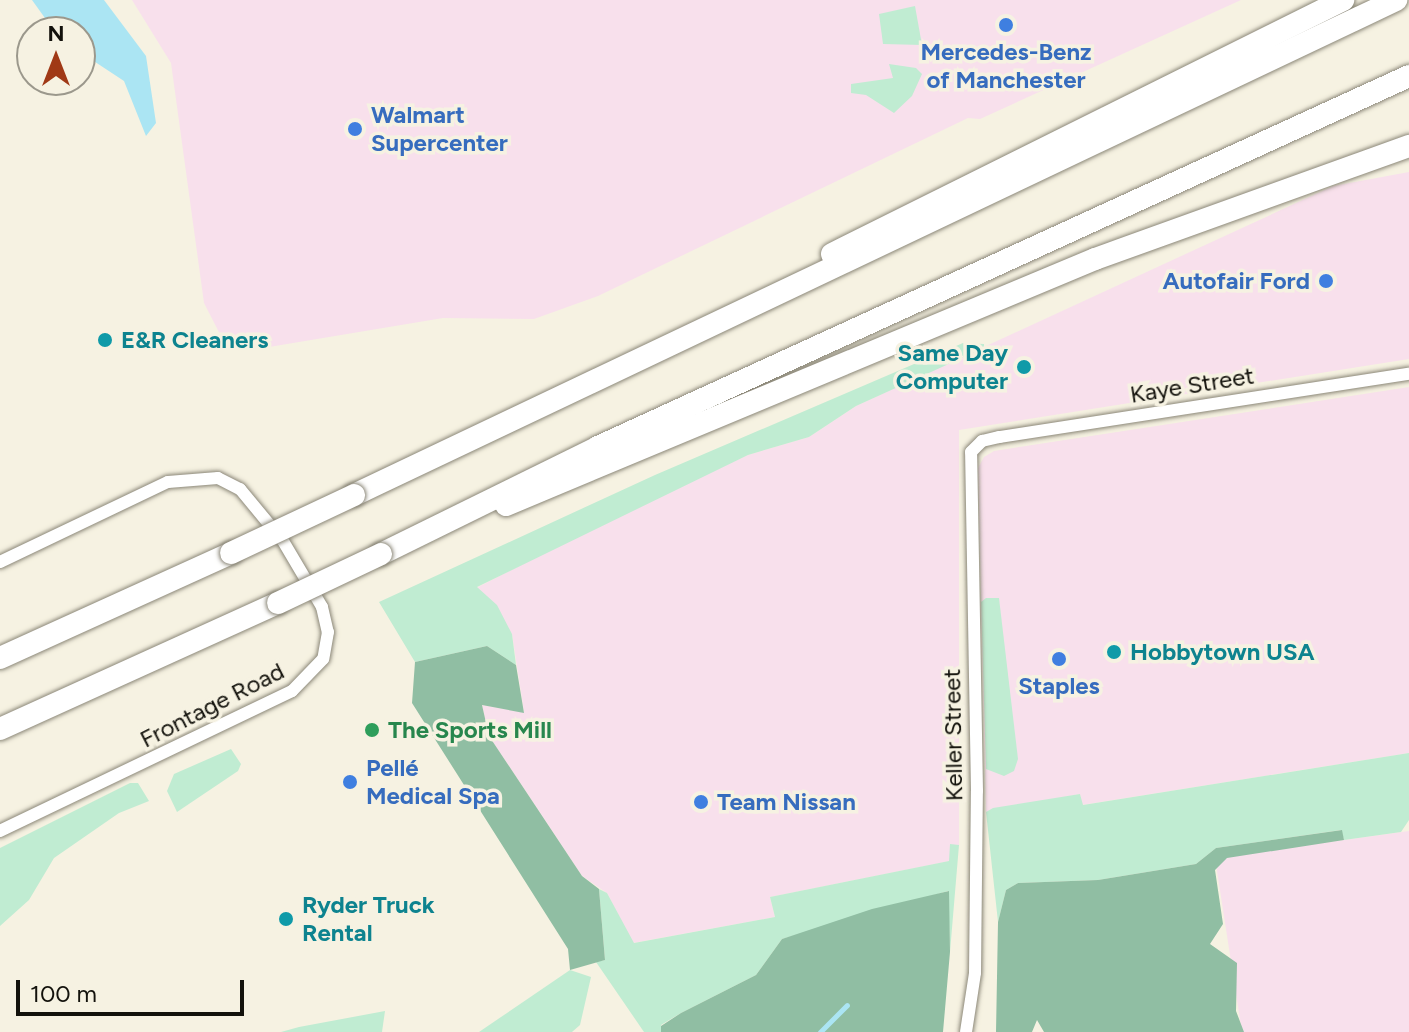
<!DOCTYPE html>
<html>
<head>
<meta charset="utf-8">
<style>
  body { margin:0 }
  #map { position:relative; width:1409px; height:1032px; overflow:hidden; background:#f6f2e2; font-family:Figtree,sans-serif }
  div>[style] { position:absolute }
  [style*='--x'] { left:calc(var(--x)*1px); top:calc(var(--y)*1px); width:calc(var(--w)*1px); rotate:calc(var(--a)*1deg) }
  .commercial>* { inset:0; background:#f8e0ec }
  .green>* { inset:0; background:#c0ecd2 }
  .forest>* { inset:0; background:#90bea3 }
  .water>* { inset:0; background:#abe5f3 }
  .stream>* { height:5px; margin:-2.5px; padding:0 2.5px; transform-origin:2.5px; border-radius:2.5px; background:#abe5f3 }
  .roads { filter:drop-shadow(0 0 2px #8b8778) drop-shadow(0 0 2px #8b8778) }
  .minor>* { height:12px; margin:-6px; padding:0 6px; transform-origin:6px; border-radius:6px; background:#fff }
  .motorway>* { height:22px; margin:-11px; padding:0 11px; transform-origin:11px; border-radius:11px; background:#fff }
  .bridges { filter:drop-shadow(0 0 2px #8b8778) drop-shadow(0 0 2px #8b8778) }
  .motorway-bridge>* { height:22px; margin:-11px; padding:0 11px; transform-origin:11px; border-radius:11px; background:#fff }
  .dots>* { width:22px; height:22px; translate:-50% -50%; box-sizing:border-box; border:4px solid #f6f2e2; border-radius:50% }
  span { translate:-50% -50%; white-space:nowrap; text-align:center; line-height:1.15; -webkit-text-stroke:7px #f6f2e2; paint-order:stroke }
  .shop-label { font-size:24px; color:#366cbe; font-weight:700 }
  .left { translate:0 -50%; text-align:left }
  .right { translate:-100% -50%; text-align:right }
  .culture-label { font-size:24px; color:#0d838f; font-weight:700 }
  .street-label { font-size:24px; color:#13120c }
  .leisure-label { font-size:24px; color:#27864d; font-weight:700 }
  .north { position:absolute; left:16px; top:16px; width:80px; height:80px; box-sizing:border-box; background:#f6f2e2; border:2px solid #9b988c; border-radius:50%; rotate:0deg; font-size:22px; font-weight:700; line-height:32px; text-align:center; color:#13120c }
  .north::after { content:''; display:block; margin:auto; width:28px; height:36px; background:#a03916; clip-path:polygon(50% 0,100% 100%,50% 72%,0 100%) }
  .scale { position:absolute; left:16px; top:980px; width:228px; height:36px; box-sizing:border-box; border:4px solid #13120c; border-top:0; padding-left:10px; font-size:24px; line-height:28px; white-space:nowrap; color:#13120c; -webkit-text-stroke:6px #f6f2e2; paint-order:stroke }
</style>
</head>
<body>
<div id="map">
  <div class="commercial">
    <i style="clip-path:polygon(132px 0,1241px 0,980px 119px,968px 118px,598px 296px,534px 319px,443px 318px,263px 348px,224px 342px,204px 303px,171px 63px)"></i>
    <i style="clip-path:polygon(1409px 172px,1409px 359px,959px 430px,959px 845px,950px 845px,950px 861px,770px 897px,775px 917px,633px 943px,607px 893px,582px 876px,489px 736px,482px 705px,524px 712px,512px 634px,476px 588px,647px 501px,748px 455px,809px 437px,856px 406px,1333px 186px)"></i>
    <i style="clip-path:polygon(1409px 387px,1409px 753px,1082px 805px,1080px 794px,986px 812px,978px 468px,984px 457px,994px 451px)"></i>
    <i style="clip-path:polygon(1409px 831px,1409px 1032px,1242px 1032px,1215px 858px)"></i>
  </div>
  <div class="green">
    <i style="clip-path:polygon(915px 6px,922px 45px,883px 44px,879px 14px)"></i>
    <i style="clip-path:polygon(889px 64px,916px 68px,922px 74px,912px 96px,894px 113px,866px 95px,851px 93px,851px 84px,893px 78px)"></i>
    <i style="clip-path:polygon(963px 343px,984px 344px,984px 348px,856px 406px,809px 437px,748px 455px,477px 587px,497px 605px,512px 634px,516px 665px,487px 646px,415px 662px,379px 602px,655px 475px)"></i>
    <i style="clip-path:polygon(986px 598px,999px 598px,1018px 759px,1014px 771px,1004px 776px,986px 769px,981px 602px)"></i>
    <i style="clip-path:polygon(231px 749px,241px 764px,238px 771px,177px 812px,167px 791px,174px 774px)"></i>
    <i style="clip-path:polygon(1409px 753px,1409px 820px,1401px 832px,1344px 840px,1341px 830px,1216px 848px,1196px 864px,1098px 880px,1018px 883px,1006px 890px,998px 922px,986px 812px,993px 808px,1080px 794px,1083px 805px)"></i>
    <i style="clip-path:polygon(130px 783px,138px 783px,149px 801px,119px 813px,54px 858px,29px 900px,0 926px,0 848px)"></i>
    <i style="clip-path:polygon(950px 844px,959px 845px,950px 952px,948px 891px,782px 939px,756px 975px,681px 1013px,661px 1025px,661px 1032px,644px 1032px,596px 962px,605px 960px,599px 889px,607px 893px,634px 943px,775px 917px,770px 897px,949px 861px)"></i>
    <i style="clip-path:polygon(570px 970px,591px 977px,580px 1025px,572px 1032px,479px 1032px)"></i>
    <i style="clip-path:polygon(385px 1011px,382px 1032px,281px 1032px,299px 1027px)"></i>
  </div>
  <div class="forest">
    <i style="clip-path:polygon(487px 646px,516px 665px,524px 713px,482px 705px,489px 736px,582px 876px,599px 889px,605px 960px,570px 970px,568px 949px,412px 703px,415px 662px)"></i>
    <i style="clip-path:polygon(1342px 830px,1344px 840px,1227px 858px,1215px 870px,1223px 924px,1210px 944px,1237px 963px,1236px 1011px,1244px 1032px,1044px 1032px,1037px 1020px,1032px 1032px,996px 1032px,998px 922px,1006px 890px,1018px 883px,1098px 880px,1196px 864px,1216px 848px)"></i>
    <i style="clip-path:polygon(949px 891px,950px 952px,943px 1032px,661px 1032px,661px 1026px,681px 1013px,756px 975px,782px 939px,872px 909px)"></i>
  </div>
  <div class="water">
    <i style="clip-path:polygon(32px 0,104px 0,146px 56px,156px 123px,146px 136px,124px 81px,80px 52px,80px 32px,55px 32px)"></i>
  </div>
  <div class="stream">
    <i style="--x:820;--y:1032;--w:38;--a:-45"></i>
  </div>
  <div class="roads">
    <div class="minor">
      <i style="--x:0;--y:562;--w:186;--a:-25.5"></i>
      <i style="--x:168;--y:482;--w:50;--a:-4.6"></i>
      <i style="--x:218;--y:478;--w:25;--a:27"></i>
      <i style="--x:240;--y:489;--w:67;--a:50.4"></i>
      <i style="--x:283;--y:541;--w:77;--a:59.4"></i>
      <i style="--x:322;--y:607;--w:26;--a:77"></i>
      <i style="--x:328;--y:632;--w:27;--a:100"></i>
      <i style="--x:323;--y:659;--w:45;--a:134.1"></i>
      <i style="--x:292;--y:691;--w:324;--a:154.4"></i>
      <i style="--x:966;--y:1032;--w:60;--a:-81.3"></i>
      <i style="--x:975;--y:973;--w:182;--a:-89.4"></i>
      <i style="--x:977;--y:791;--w:339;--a:-91"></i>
      <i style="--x:971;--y:452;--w:16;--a:-45"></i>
      <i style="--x:982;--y:441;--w:18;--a:-13"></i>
      <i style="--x:1000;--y:437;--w:414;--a:-8.8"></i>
    </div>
    <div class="motorway">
      <i style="--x:832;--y:254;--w:571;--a:-26.43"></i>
      <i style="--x:354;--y:495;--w:1154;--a:-25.41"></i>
      <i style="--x:506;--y:505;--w:638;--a:-22.67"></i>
      <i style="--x:1095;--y:259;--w:334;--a:-19.8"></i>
      <i style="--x:381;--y:554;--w:242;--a:-26.2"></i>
      <i style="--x:598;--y:447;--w:892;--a:-24.58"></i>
      <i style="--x:0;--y:658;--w:254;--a:-24.4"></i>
      <i style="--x:0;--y:729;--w:305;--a:-24.4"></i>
    </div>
  </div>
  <div class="bridges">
    <div class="motorway-bridge">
      <i style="--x:231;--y:553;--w:136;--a:-25.2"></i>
      <i style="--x:278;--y:603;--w:114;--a:-25.4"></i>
    </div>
  </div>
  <div class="dots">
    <i style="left:1006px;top:25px;background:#3f7fe0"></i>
    <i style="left:355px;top:129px;background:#3f7fe0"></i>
    <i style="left:1326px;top:281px;background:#3f7fe0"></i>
    <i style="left:105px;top:340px;background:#0f9aa8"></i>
    <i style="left:1024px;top:367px;background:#0f9aa8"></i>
    <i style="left:1114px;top:652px;background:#0f9aa8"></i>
    <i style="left:1059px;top:659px;background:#3f7fe0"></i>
    <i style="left:372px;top:730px;background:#2e9e5b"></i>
    <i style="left:350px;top:782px;background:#3f7fe0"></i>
    <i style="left:701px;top:802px;background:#3f7fe0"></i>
    <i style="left:286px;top:919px;background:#0f9aa8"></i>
  </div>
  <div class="shop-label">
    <span style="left:1006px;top:66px">Mercedes-Benz<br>of Manchester</span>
    <span class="left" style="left:371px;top:129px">Walmart<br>Supercenter</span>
    <span class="right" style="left:1310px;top:281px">Autofair Ford</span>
    <span style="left:1059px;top:686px">Staples</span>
    <span class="left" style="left:366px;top:782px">Pellé<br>Medical Spa</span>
    <span class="left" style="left:717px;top:802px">Team Nissan</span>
  </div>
  <div class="culture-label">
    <span class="left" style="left:121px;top:340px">E&amp;R Cleaners</span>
    <span class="right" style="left:1008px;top:367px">Same Day<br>Computer</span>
    <span class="left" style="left:1130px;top:652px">Hobbytown USA</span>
    <span class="left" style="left:302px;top:919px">Ryder Truck<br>Rental</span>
  </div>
  <div class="street-label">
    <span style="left:1192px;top:385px;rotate:-9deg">Kaye Street</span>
    <span style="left:212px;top:705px;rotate:-27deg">Frontage Road</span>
    <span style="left:953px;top:735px;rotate:-91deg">Keller Street</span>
  </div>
  <div class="leisure-label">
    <span class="left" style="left:388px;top:730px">The Sports Mill</span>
  </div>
  <div class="north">N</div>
  <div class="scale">100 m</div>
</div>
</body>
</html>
